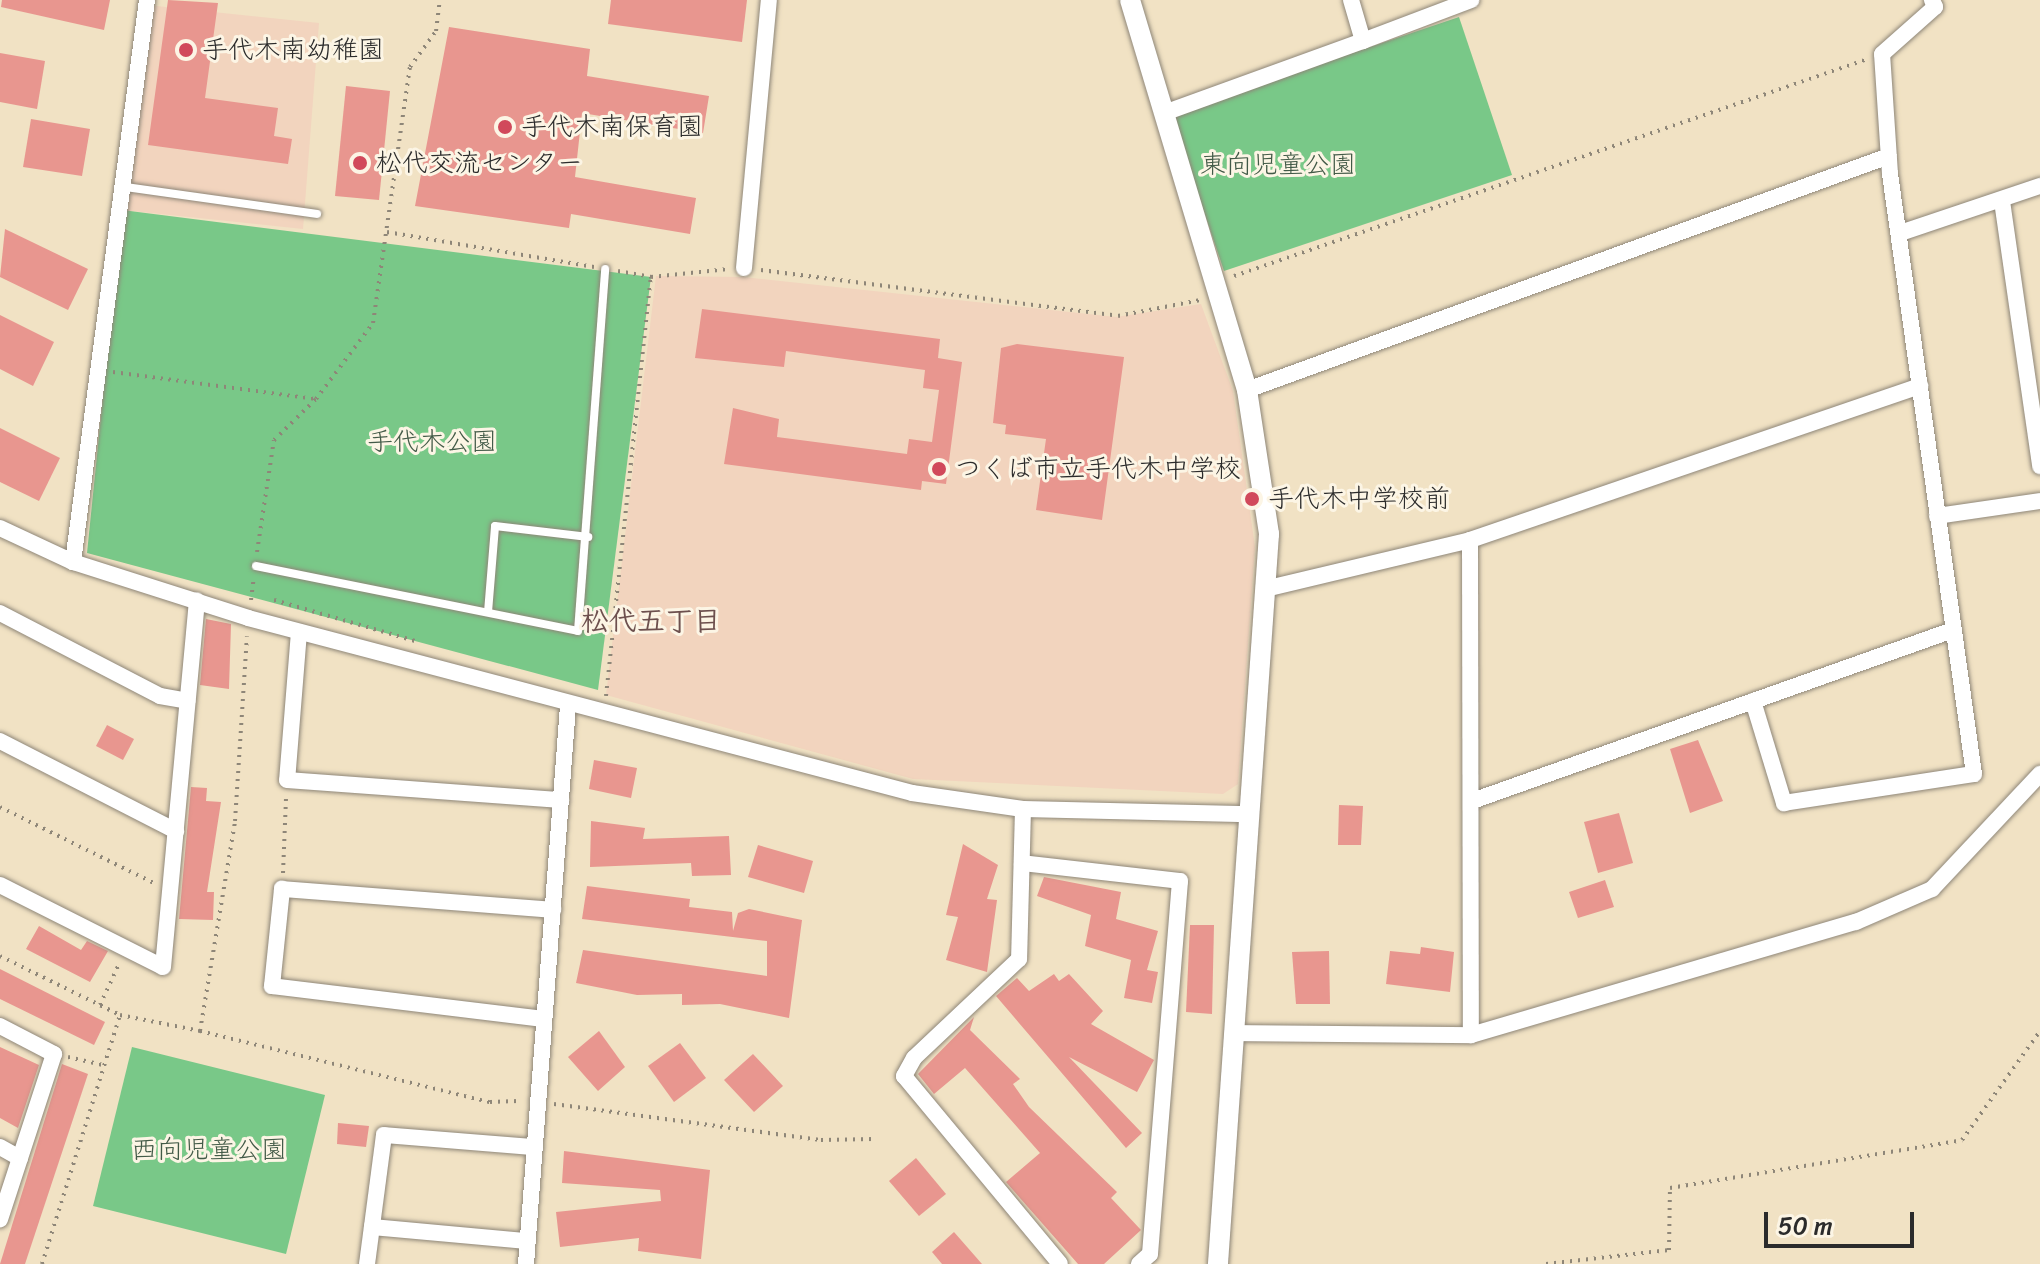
<!DOCTYPE html>
<html>
<head>
<meta charset="utf-8">
<style>
  body { margin:0 }
  #map { position:relative; width:2040px; height:1264px; overflow:hidden; background:#f1e2c4; font-family:Sriracha,"Klee One",sans-serif }
  div>[style] { position:absolute }
  [style*='--x'] { left:calc(var(--x)*1px); top:calc(var(--y)*1px); width:calc(var(--w)*1px); rotate:calc(var(--a)*1deg) }
  .built>* { inset:0; background:#f2d4be }
  .green>* { inset:0; background:#79c888 }
  .building>* { inset:0; background:#e8968f }
  .path>* { height:4px; margin-top:-2px; transform-origin:0; background:repeating-linear-gradient(90deg,#8e8678 0 2px,transparent 0 8px) }
  .roads { filter:drop-shadow(0 0 2px #8e8678) drop-shadow(0 0 2px #8e8678) }
  .service>* { height:8px; margin:-4px; padding:0 4px; transform-origin:4px; border-radius:4px; background:#fff }
  .minor>* { height:16px; margin:-8px; padding:0 8px; transform-origin:8px; border-radius:8px; background:#fff }
  .tertiary>* { height:20px; margin:-10px; padding:0 10px; transform-origin:10px; border-radius:10px; background:#fff }
  .dots>* { width:22px; height:22px; translate:-50% -50%; box-sizing:border-box; border:4px solid #fcf5e5; border-radius:50% }
  span { translate:-50% -50%; white-space:nowrap; text-align:center; line-height:1.15; -webkit-text-stroke:6px #fcf5e5; paint-order:stroke }
  .poi-label { font-size:26px; color:#2b2b2b }
  .left { translate:0 -50%; text-align:left }
  .park-label { font-size:26px; color:#425a47 }
  .neighbourhood-label { font-size:28px; color:#6d504e; font-weight:700 }
  .scale { position:absolute; left:1764px; top:1212px; width:150px; height:36px; box-sizing:border-box; border:4px solid #2b2b2b; border-top:0; padding-left:10px; font-size:24px; line-height:28px; white-space:nowrap; color:#2b2b2b; -webkit-text-stroke:6px #fcf5e5; paint-order:stroke }
</style>
</head>
<body>
<div id="map">
  <div class="built">
    <i style="clip-path:polygon(147px 5px,319px 23px,303px 229px,122px 210px)"></i>
    <i style="clip-path:polygon(656px 276px,743px 277px,1116px 317px,1201px 304px,1233px 391px,1255px 547px,1238px 784px,1223px 794px,913px 779px,606px 695px)"></i>
  </div>
  <div class="green">
    <i style="clip-path:polygon(1459px 17px,1512px 175px,1224px 271px,1171px 114px)"></i>
    <i style="clip-path:polygon(122px 210px,651px 277px,598px 690px,87px 553px)"></i>
    <i style="clip-path:polygon(132px 1047px,325px 1095px,286px 1254px,93px 1206px)"></i>
  </div>
  <div class="building">
    <i style="clip-path:polygon(2px 0,110px 0,104px 30px,1px 7px)"></i>
    <i style="clip-path:polygon(168px 0,218px 3px,205px 98px,278px 108px,274px 136px,292px 139px,288px 164px,148px 145px)"></i>
    <i style="clip-path:polygon(611px 0,747px 0,742px 42px,608px 24px)"></i>
    <i style="clip-path:polygon(449px 27px,590px 49px,587px 76px,709px 96px,703px 133px,582px 113px,575px 177px,696px 198px,690px 234px,571px 214px,569px 228px,415px 206px)"></i>
    <i style="clip-path:polygon(0 53px,45px 61px,37px 109px,0 102px)"></i>
    <i style="clip-path:polygon(346px 86px,390px 91px,379px 200px,335px 196px)"></i>
    <i style="clip-path:polygon(31px 119px,90px 129px,82px 176px,23px 167px)"></i>
    <i style="clip-path:polygon(5px 229px,88px 269px,68px 310px,0 277px)"></i>
    <i style="clip-path:polygon(702px 309px,940px 339px,938px 358px,962px 362px,946px 484px,922px 481px,921px 490px,724px 464px,733px 408px,779px 419px,777px 437px,907px 454px,909px 439px,932px 442px,939px 390px,923px 388px,925px 370px,786px 351px,784px 367px,695px 358px)"></i>
    <i style="clip-path:polygon(0 315px,54px 342px,33px 386px,0 369px)"></i>
    <i style="clip-path:polygon(1017px 344px,1124px 357px,1102px 520px,1036px 510px,1046px 439px,1005px 434px,1006px 425px,993px 423px,1001px 348px)"></i>
    <i style="clip-path:polygon(0 428px,60px 458px,39px 501px,0 482px)"></i>
    <i style="clip-path:polygon(206px 619px,231px 624px,229px 689px,200px 685px)"></i>
    <i style="clip-path:polygon(107px 725px,134px 739px,123px 760px,96px 746px)"></i>
    <i style="clip-path:polygon(1698px 740px,1723px 801px,1690px 813px,1670px 749px)"></i>
    <i style="clip-path:polygon(594px 760px,637px 768px,631px 798px,589px 789px)"></i>
    <i style="clip-path:polygon(191px 787px,207px 788px,206px 801px,221px 802px,207px 892px,214px 892px,213px 920px,179px 919px)"></i>
    <i style="clip-path:polygon(1339px 805px,1363px 806px,1361px 845px,1338px 845px)"></i>
    <i style="clip-path:polygon(1619px 813px,1633px 863px,1598px 873px,1584px 822px)"></i>
    <i style="clip-path:polygon(591px 821px,645px 828px,643px 839px,729px 836px,731px 875px,692px 876px,691px 863px,590px 867px)"></i>
    <i style="clip-path:polygon(963px 844px,998px 865px,987px 899px,997px 900px,987px 972px,946px 960px,958px 917px,946px 915px)"></i>
    <i style="clip-path:polygon(758px 845px,813px 861px,804px 893px,748px 877px)"></i>
    <i style="clip-path:polygon(1044px 877px,1121px 892px,1116px 919px,1158px 931px,1147px 970px,1158px 972px,1152px 1003px,1124px 998px,1131px 960px,1085px 946px,1091px 915px,1037px 896px)"></i>
    <i style="clip-path:polygon(1605px 880px,1614px 907px,1578px 918px,1569px 892px)"></i>
    <i style="clip-path:polygon(587px 886px,690px 899px,689px 907px,732px 912px,733px 931px,738px 913px,749px 909px,802px 920px,789px 1018px,720px 1004px,682px 1005px,682px 994px,637px 995px,576px 983px,583px 950px,767px 976px,767px 941px,582px 919px)"></i>
    <i style="clip-path:polygon(1190px 925px,1214px 925px,1212px 1014px,1186px 1012px)"></i>
    <i style="clip-path:polygon(39px 926px,81px 950px,87px 941px,108px 951px,90px 982px,26px 949px)"></i>
    <i style="clip-path:polygon(1421px 947px,1454px 952px,1450px 992px,1386px 984px,1390px 951px,1420px 954px)"></i>
    <i style="clip-path:polygon(1329px 951px,1330px 1004px,1296px 1004px,1292px 952px)"></i>
    <i style="clip-path:polygon(0 969px,105px 1022px,94px 1045px,0 999px)"></i>
    <i style="clip-path:polygon(1054px 974px,1059px 981px,1069px 974px,1103px 1011px,1091px 1024px,1154px 1060px,1137px 1092px,1069px 1057px,1142px 1133px,1126px 1148px,996px 996px,1017px 978px,1029px 991px)"></i>
    <i style="clip-path:polygon(974px 1017px,970px 1030px,1020px 1079px,1013px 1084px,1029px 1107px,1117px 1192px,1111px 1198px,1141px 1230px,1104px 1264px,1078px 1264px,1006px 1182px,1040px 1153px,965px 1068px,934px 1094px,918px 1074px)"></i>
    <i style="clip-path:polygon(599px 1031px,625px 1067px,598px 1091px,568px 1057px)"></i>
    <i style="clip-path:polygon(680px 1043px,706px 1078px,674px 1102px,648px 1066px)"></i>
    <i style="clip-path:polygon(0 1047px,39px 1065px,18px 1128px,0 1118px)"></i>
    <i style="clip-path:polygon(753px 1054px,783px 1086px,754px 1112px,724px 1080px)"></i>
    <i style="clip-path:polygon(62px 1064px,88px 1074px,25px 1264px,0 1264px)"></i>
    <i style="clip-path:polygon(338px 1123px,369px 1126px,366px 1147px,337px 1144px)"></i>
    <i style="clip-path:polygon(564px 1151px,710px 1170px,701px 1259px,638px 1251px,639px 1238px,560px 1247px,556px 1212px,661px 1201px,660px 1190px,562px 1183px)"></i>
    <i style="clip-path:polygon(916px 1158px,946px 1194px,919px 1216px,889px 1181px)"></i>
    <i style="clip-path:polygon(954px 1232px,982px 1264px,942px 1264px,932px 1252px)"></i>
  </div>
  <div class="path">
    <i style="--x:387;--y:232;--w:210;--a:9.6"></i>
    <i style="--x:761;--y:270;--w:360;--a:7.3"></i>
    <i style="--x:1118;--y:316;--w:84;--a:-11"></i>
    <i style="--x:618;--y:271;--w:34;--a:10"></i>
    <i style="--x:651;--y:277;--w:78;--a:-5.9"></i>
    <i style="--x:1234;--y:276;--w:667;--a:-18.9"></i>
    <i style="--x:113;--y:372;--w:205;--a:7.6"></i>
    <i style="--x:257;--y:552;--w:113;--a:-81.4"></i>
    <i style="--x:274;--y:440;--w:59;--a:-44.3"></i>
    <i style="--x:316;--y:399;--w:95;--a:-53.1"></i>
    <i style="--x:373;--y:323;--w:259;--a:-81.8"></i>
    <i style="--x:410;--y:67;--w:44;--a:-54.2"></i>
    <i style="--x:436;--y:31;--w:31;--a:-83"></i>
    <i style="--x:251;--y:600;--w:23;--a:-83"></i>
    <i style="--x:274;--y:600;--w:147;--a:16.2"></i>
    <i style="--x:606;--y:696;--w:421;--a:-83.9"></i>
    <i style="--x:0;--y:807;--w:174;--a:26.3"></i>
    <i style="--x:283;--y:873;--w:75;--a:-87.7"></i>
    <i style="--x:0;--y:956;--w:134;--a:26.2"></i>
    <i style="--x:100;--y:1005;--w:45;--a:-65.1"></i>
    <i style="--x:200;--y:1031;--w:299;--a:13.8"></i>
    <i style="--x:490;--y:1102;--w:31;--a:-2"></i>
    <i style="--x:68;--y:1057;--w:37;--a:13"></i>
    <i style="--x:554;--y:1104;--w:269;--a:7.7"></i>
    <i style="--x:821;--y:1140;--w:53;--a:-1.1"></i>
    <i style="--x:42;--y:1264;--w:261;--a:-72.6"></i>
    <i style="--x:120;--y:1015;--w:82;--a:11.3"></i>
    <i style="--x:200;--y:1031;--w:213;--a:-80.5"></i>
    <i style="--x:235;--y:821;--w:185;--a:-86.3"></i>
    <i style="--x:1546;--y:1264;--w:124;--a:-6.5"></i>
    <i style="--x:1669;--y:1250;--w:62;--a:-89.1"></i>
    <i style="--x:1670;--y:1188;--w:296;--a:-9.3"></i>
    <i style="--x:1962;--y:1140;--w:134;--a:-54.4"></i>
  </div>
  <div class="roads">
    <div class="service">
      <i style="--x:126;--y:187;--w:193;--a:8"></i>
      <i style="--x:256;--y:566;--w:328;--a:11.4"></i>
      <i style="--x:578;--y:631;--w:363;--a:-85.7"></i>
      <i style="--x:488;--y:612;--w:86;--a:-85.3"></i>
      <i style="--x:495;--y:526;--w:94;--a:6.7"></i>
    </div>
    <div class="minor">
      <i style="--x:1363;--y:41;--w:116;--a:-20.8"></i>
      <i style="--x:1164;--y:113;--w:212;--a:-19.9"></i>
      <i style="--x:1363;--y:41;--w:43;--a:-106.3"></i>
      <i style="--x:2002;--y:201;--w:268;--a:81.8"></i>
      <i style="--x:1900;--y:233;--w:148;--a:-18.6"></i>
      <i style="--x:744;--y:268;--w:269;--a:-84.7"></i>
      <i style="--x:1247;--y:390;--w:683;--a:-20.03"></i>
      <i style="--x:1937;--y:516;--w:104;--a:-8.3"></i>
      <i style="--x:0;--y:528;--w:81;--a:25"></i>
      <i style="--x:73;--y:562;--w:184;--a:17.7"></i>
      <i style="--x:248;--y:618;--w:687;--a:14.76"></i>
      <i style="--x:912;--y:793;--w:112;--a:8.2"></i>
      <i style="--x:1023;--y:809;--w:227;--a:1.3"></i>
      <i style="--x:1470;--y:540;--w:495;--a:89.9"></i>
      <i style="--x:73;--y:562;--w:567;--a:-82.5"></i>
      <i style="--x:1269;--y:588;--w:207;--a:-13.4"></i>
      <i style="--x:1470;--y:540;--w:476;--a:-18.9"></i>
      <i style="--x:0;--y:613;--w:180;--a:27.4"></i>
      <i style="--x:160;--y:696;--w:28;--a:10"></i>
      <i style="--x:299;--y:632;--w:148;--a:94.6"></i>
      <i style="--x:287;--y:780;--w:275;--a:4.2"></i>
      <i style="--x:1753;--y:701;--w:107;--a:73.1"></i>
      <i style="--x:1784;--y:803;--w:192;--a:-8.7"></i>
      <i style="--x:1974;--y:774;--w:606;--a:-97.97"></i>
      <i style="--x:1890;--y:174;--w:120;--a:-93.8"></i>
      <i style="--x:1882;--y:54;--w:71;--a:-41.6"></i>
      <i style="--x:1935;--y:7;--w:8;--a:-113"></i>
      <i style="--x:0;--y:741;--w:198;--a:27.1"></i>
      <i style="--x:1475;--y:800;--w:507;--a:-19.58"></i>
      <i style="--x:1023;--y:809;--w:150;--a:91.5"></i>
      <i style="--x:1019;--y:959;--w:144;--a:136.7"></i>
      <i style="--x:914;--y:1058;--w:21;--a:119"></i>
      <i style="--x:904;--y:1076;--w:244;--a:50.3"></i>
      <i style="--x:1022;--y:863;--w:159;--a:6.5"></i>
      <i style="--x:1180;--y:881;--w:374;--a:94.6"></i>
      <i style="--x:1150;--y:1254;--w:15;--a:138"></i>
      <i style="--x:0;--y:885;--w:182;--a:26.7"></i>
      <i style="--x:163;--y:967;--w:368;--a:-84.7"></i>
      <i style="--x:544;--y:1019;--w:274;--a:-173.1"></i>
      <i style="--x:272;--y:986;--w:98;--a:-84.1"></i>
      <i style="--x:282;--y:889;--w:272;--a:4.4"></i>
      <i style="--x:0;--y:1026;--w:61;--a:27.4"></i>
      <i style="--x:54;--y:1054;--w:174;--a:108.1"></i>
      <i style="--x:1234;--y:1033;--w:237;--a:0.5"></i>
      <i style="--x:1471;--y:1035;--w:401;--a:-16.4"></i>
      <i style="--x:1856;--y:922;--w:83;--a:-23.5"></i>
      <i style="--x:1932;--y:889;--w:158;--a:-46.8"></i>
      <i style="--x:0;--y:1147;--w:23;--a:29"></i>
      <i style="--x:372;--y:1227;--w:156;--a:5.2"></i>
      <i style="--x:367;--y:1264;--w:130;--a:-82.5"></i>
      <i style="--x:384;--y:1135;--w:150;--a:4.6"></i>
      <i style="--x:526;--y:1264;--w:560;--a:-85.7"></i>
    </div>
    <div class="tertiary">
      <i style="--x:1130;--y:0;--w:407;--a:73.3"></i>
      <i style="--x:1247;--y:390;--w:146;--a:81.3"></i>
      <i style="--x:1269;--y:534;--w:732;--a:94"></i>
    </div>
  </div>
  <div class="dots">
    <i style="left:186px;top:50px;background:#d1495b"></i>
    <i style="left:505px;top:127px;background:#d1495b"></i>
    <i style="left:360px;top:163px;background:#d1495b"></i>
    <i style="left:939px;top:469px;background:#d1495b"></i>
    <i style="left:1252px;top:499px;background:#d1495b"></i>
  </div>
  <div class="poi-label">
    <span class="left" style="left:202px;top:50px">手代木南幼稚園</span>
    <span class="left" style="left:521px;top:127px">手代木南保育園</span>
    <span class="left" style="left:376px;top:163px">松代交流センター</span>
    <span class="left" style="left:955px;top:469px">つくば市立手代木中学校</span>
    <span class="left" style="left:1268px;top:499px">手代木中学校前</span>
  </div>
  <div class="park-label">
    <span style="left:1278px;top:165px">東向児童公園</span>
    <span style="left:432px;top:442px">手代木公園</span>
    <span style="left:209px;top:1150px">西向児童公園</span>
  </div>
  <div class="neighbourhood-label">
    <span style="left:651px;top:621px">松代五丁目</span>
  </div>
  <div class="scale">50 m</div>
</div>
</body>
</html>
